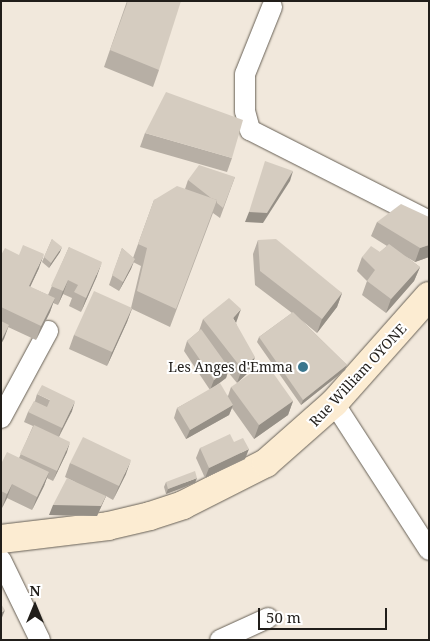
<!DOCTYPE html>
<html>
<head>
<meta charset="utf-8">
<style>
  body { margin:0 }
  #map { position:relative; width:430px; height:641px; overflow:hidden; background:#f1e8dc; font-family:"Noto Serif",serif }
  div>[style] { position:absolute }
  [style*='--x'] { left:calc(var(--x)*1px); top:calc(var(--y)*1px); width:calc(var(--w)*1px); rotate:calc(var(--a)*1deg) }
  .roads { filter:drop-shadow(0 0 1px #676055) drop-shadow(0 0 1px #676055) }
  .street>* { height:20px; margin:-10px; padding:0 10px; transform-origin:10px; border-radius:10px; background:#fff }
  .secondary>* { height:28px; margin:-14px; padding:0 14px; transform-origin:14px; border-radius:14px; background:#fcecd2 }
  .wall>* { inset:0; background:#b7afa5 }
  .shaded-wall>* { inset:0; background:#958f86 }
  .building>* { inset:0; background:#d5ccc0 }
  .dots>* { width:14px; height:14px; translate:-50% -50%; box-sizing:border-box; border:2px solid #fff; border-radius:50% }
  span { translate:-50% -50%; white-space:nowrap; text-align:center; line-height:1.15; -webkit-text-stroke:4px #fff; paint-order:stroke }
  .poi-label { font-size:14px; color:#211e1a }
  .right { translate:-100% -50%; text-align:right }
  .street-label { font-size:14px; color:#211e1a }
  .frame { position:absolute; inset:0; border:2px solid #211e1a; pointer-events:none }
  .north { position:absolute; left:10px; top:581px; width:50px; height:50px; -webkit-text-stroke:4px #fff; paint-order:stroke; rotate:0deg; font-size:14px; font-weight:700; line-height:20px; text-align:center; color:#211e1a }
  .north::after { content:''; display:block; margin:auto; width:18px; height:22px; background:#211e1a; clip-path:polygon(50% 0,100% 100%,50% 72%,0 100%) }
  .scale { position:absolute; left:258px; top:608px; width:129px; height:22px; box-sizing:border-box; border:2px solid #211e1a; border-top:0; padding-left:6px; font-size:15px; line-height:18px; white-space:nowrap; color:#211e1a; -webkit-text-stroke:4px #fff; paint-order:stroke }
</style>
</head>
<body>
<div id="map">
  <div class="roads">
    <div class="street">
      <i style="--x:272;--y:7;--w:72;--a:111.9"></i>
      <i style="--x:245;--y:74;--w:37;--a:90"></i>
      <i style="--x:245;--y:111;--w:20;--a:75"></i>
      <i style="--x:250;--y:130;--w:201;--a:26.9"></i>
      <i style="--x:334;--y:403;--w:175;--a:57.1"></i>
      <i style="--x:1;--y:418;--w:99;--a:-61.6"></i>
      <i style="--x:1;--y:560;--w:89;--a:64"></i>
      <i style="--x:220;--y:640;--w:53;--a:-24.6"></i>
    </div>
    <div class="secondary">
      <i style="--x:1;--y:539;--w:108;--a:-6.9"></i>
      <i style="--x:108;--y:526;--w:43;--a:-13.4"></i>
      <i style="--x:150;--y:516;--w:35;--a:-18"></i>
      <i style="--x:183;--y:505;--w:93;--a:-26.8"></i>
      <i style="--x:266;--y:463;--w:91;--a:-41.4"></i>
      <i style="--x:334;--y:403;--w:143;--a:-48.4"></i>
    </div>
  </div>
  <div class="wall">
    <i style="clip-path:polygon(127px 1px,159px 70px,153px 87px,104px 67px)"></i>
    <i style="clip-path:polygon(145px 133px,232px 158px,227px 172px,140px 147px)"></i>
    <i style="clip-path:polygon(235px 177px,220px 218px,213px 213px,170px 327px,132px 309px,127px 322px,107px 366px,69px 349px,74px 335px,131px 308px,141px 266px,133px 262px,131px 269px,119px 291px,109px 285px,122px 248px,133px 258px,154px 200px,185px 189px,188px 180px)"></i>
    <i style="clip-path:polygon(429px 217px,429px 257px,415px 262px,405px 256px,420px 267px,414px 281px,386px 313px,362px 295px,367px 281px,357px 271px,362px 257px,380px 252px,387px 246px,371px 236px,377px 222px)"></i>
    <i style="clip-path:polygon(52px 239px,60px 252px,49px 268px,42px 262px)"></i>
    <i style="clip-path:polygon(258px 240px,342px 293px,337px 307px,317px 333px,300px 319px,347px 365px,345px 370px,301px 405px,257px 342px,259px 337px,292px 313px,255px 285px,253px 254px)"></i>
    <i style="clip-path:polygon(69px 247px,97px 276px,81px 312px,69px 306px,72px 298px,63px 294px,58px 305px,53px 303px,50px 312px,36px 340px,8px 327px,1px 344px,1px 255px,39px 268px,30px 287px,48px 295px)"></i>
    <i style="clip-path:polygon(203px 319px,236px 323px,250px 371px,237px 383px,228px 372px,226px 378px,213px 388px,228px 396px,231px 387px,293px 401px,288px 415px,254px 439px,232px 408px,229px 415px,186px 439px,174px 418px,177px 408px,210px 390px,184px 351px,187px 341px,199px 331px)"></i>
    <i style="clip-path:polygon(37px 394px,72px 411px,59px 437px,67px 452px,53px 481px,47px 478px,44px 486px,32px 510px,7px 498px,2px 508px,1px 508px,1px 464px,19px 458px,33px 426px,24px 422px,28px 412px,35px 401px)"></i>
    <i style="clip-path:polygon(234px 442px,245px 459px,205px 478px,196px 458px,200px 448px)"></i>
    <i style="clip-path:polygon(70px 463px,126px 474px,113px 500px,106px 496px,97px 516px,49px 515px,75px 482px,65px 477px)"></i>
    <i style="clip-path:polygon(166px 482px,195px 483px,166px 494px,164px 487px)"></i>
  </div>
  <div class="shaded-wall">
    <i style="clip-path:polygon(293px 171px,290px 181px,263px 223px,245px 222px,249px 212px)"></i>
    <i style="clip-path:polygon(429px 245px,429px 257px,415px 262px,420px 248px)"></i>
    <i style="clip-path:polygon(62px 247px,60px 252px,49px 268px,51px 263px)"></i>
    <i style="clip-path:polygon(44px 254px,39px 268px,24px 300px,29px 286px)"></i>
    <i style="clip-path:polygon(135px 259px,131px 269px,119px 291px,123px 282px)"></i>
    <i style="clip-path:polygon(102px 262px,97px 276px,81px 312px,86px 298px)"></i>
    <i style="clip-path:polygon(420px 267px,414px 281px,386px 313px,391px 299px)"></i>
    <i style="clip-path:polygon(68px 280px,63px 294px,58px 305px,63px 291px)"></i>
    <i style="clip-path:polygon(342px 293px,337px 307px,317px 333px,322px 319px)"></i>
    <i style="clip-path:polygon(55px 298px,50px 312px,36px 340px,41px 326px)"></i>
    <i style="clip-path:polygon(132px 308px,127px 322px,107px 366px,112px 352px)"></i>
    <i style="clip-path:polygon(241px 309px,236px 323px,233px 318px)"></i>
    <i style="clip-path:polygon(9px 325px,4px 339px,1px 344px,1px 341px)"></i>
    <i style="clip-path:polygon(255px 357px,250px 371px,237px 383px,242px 369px)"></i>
    <i style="clip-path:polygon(347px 365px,345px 370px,301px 405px,303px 400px)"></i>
    <i style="clip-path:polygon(229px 368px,226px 378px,210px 390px,214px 380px)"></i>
    <i style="clip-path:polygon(75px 401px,72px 411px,58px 438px,62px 428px)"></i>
    <i style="clip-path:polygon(293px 401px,288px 415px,254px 439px,259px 425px)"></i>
    <i style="clip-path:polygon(233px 405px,229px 415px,186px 439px,190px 430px)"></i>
    <i style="clip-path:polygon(70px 442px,67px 452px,53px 481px,57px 471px)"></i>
    <i style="clip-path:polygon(249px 449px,245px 459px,205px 478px,209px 468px)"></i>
    <i style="clip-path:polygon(131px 460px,126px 474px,113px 500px,119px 486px)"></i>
    <i style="clip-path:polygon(49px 472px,44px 486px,32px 510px,37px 497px)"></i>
    <i style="clip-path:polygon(197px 478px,195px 483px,166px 494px,168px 489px)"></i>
    <i style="clip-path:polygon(12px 484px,7px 498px,2px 508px,7px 494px)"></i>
    <i style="clip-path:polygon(106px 496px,97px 516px,49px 515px,53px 505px)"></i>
    <i style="clip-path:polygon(5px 610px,1px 620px,1px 613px)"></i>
  </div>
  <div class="building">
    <i style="clip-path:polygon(128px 1px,181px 1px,159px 70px,110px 50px)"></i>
    <i style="clip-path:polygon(166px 92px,243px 120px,232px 158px,145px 133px)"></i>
    <i style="clip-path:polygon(265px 161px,293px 171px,267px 213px,249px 212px)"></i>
    <i style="clip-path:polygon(199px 165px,235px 177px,223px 208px,217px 203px,217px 200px,211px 198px,188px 180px)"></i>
    <i style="clip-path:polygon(177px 186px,217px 200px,176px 309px,137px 291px,147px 248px,138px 244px,154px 200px)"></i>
    <i style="clip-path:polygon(401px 204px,429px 217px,429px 245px,420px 248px,377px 222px)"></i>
    <i style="clip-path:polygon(52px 239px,62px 247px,51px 263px,44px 257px)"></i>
    <i style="clip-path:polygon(276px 239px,342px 293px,322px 319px,260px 271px,258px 240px)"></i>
    <i style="clip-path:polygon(389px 244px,420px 267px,391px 299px,367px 281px,375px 270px,362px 257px,371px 246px,380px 252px)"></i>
    <i style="clip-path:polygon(23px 245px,44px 254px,29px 286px,55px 298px,41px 326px,1px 307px,1px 255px,5px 248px,19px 255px)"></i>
    <i style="clip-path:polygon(69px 247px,102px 262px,86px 298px,74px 292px,78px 285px,68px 280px,63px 291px,51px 286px)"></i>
    <i style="clip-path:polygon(122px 248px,135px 259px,123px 282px,112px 275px)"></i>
    <i style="clip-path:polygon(94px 291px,132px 308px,112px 352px,74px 335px)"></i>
    <i style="clip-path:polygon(229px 298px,241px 309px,233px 318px,255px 357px,242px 369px,203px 319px)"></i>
    <i style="clip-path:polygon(293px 312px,347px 365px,303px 400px,259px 337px)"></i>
    <i style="clip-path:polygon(1px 321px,9px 325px,1px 341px)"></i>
    <i style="clip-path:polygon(201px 329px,229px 368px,214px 380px,187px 341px)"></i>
    <i style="clip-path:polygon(266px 363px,293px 401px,259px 425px,231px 387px)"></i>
    <i style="clip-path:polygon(220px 383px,233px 405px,190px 430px,177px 408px)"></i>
    <i style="clip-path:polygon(42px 385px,75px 401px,62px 428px,28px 412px,34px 401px,47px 407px,50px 400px,37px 394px)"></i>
    <i style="clip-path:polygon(34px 425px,70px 442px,57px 471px,20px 454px)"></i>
    <i style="clip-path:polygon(230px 434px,234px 442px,243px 438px,249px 449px,209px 468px,200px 448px)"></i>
    <i style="clip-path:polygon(83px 437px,131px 460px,119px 486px,70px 463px)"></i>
    <i style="clip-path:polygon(7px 452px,49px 472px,37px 497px,12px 484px,7px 494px,1px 491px,1px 464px)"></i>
    <i style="clip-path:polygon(195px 471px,197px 478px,168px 489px,166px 482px)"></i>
    <i style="clip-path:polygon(67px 478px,106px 496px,101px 506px,53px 505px)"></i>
    <i style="clip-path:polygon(1px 604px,5px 610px,1px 613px)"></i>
  </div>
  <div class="dots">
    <i style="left:303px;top:367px;background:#3a768e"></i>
  </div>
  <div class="poi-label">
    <span class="right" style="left:293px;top:367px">Les Anges d'Emma</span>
  </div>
  <div class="street-label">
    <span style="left:358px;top:375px;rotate:-47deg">Rue William OYONE</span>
  </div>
  <div class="frame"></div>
  <div class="north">N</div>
  <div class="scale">50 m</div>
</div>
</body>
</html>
